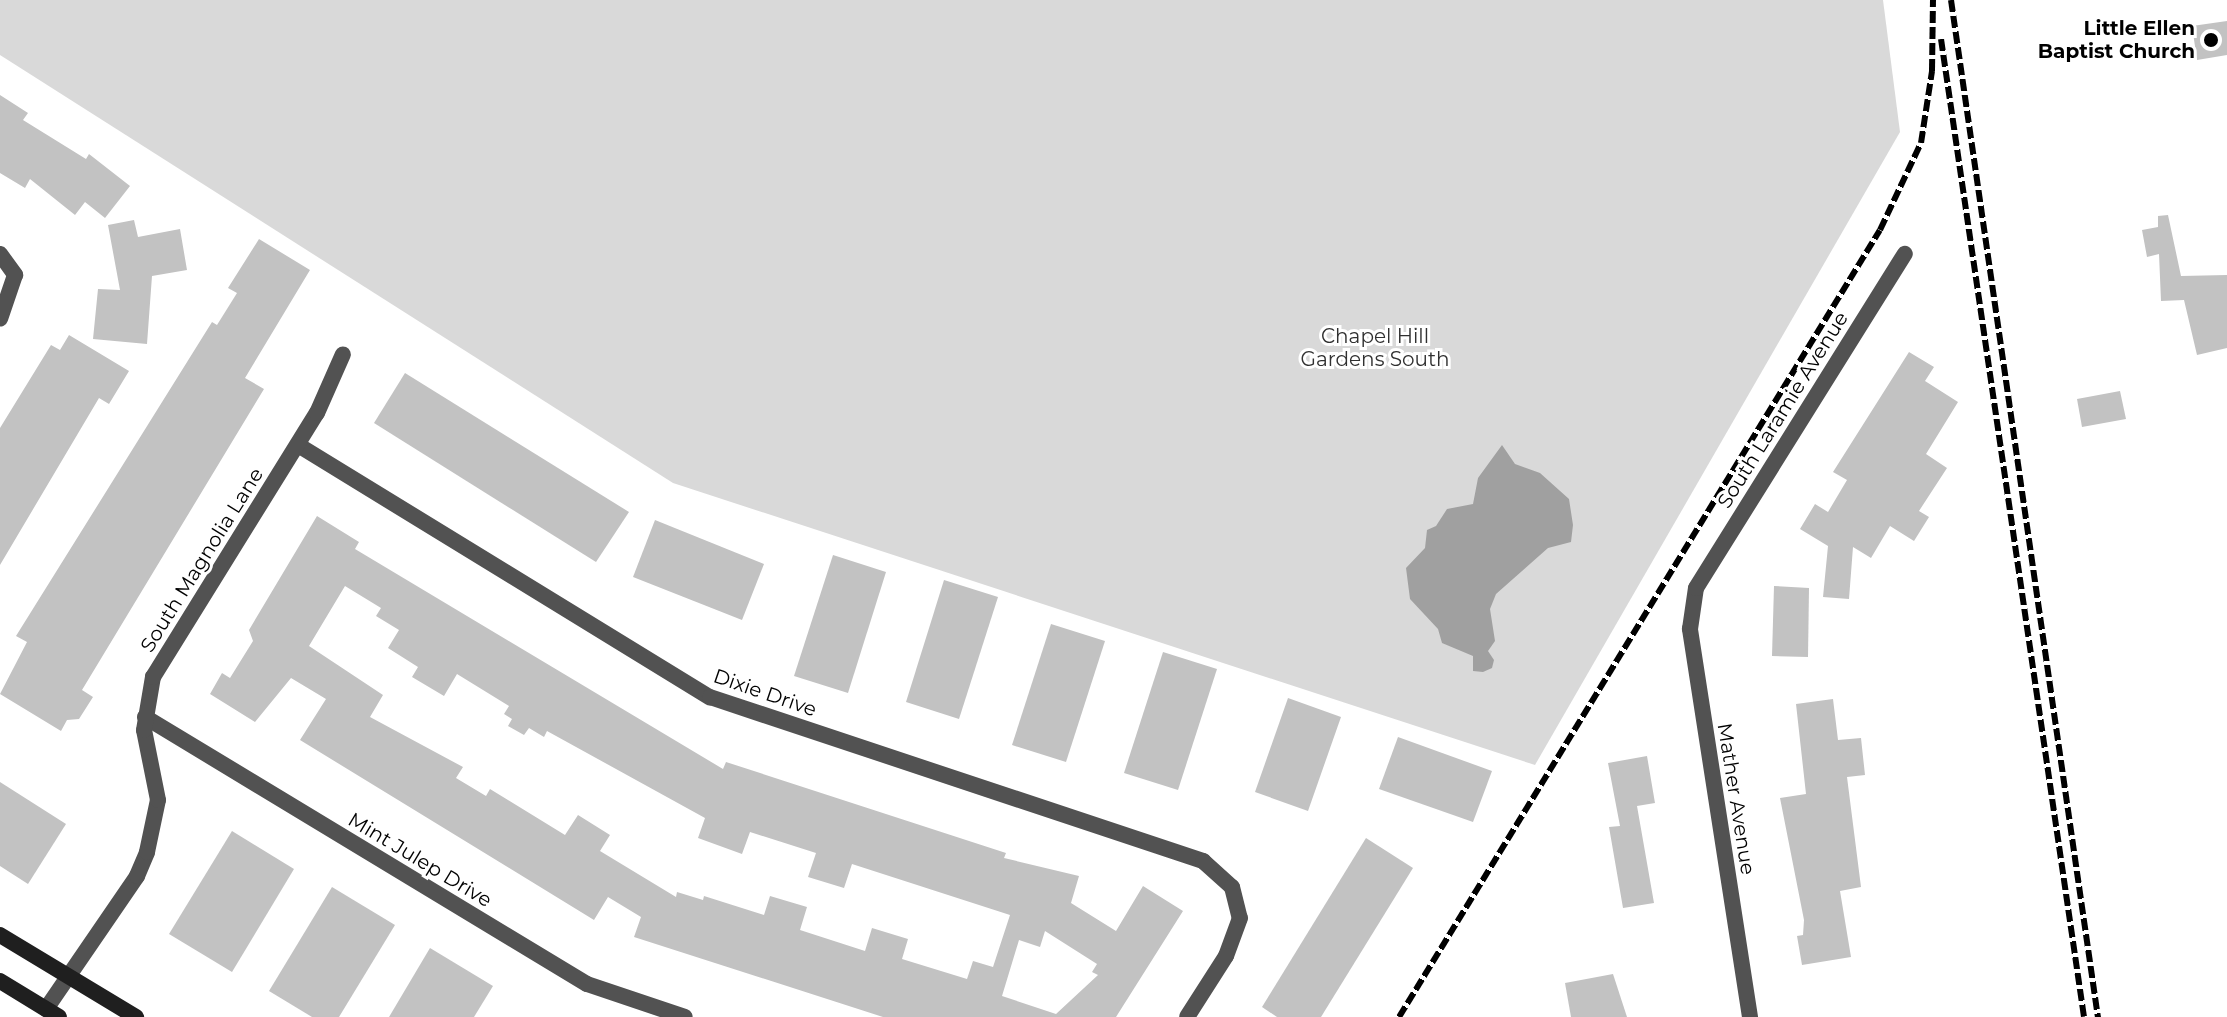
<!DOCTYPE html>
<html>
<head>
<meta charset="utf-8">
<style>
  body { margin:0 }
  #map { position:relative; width:2227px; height:1017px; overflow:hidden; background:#fff; font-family:Montserrat,sans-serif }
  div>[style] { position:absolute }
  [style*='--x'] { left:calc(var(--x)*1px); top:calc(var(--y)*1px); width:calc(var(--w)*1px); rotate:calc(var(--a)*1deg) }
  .green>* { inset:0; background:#d9d9d9 }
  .water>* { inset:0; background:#a0a0a0 }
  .building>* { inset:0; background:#c2c2c2 }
  .street>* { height:16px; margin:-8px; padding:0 8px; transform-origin:8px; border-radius:8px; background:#525252 }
  .secondary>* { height:16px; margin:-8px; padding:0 8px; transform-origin:8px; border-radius:8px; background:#1f1f1f }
  .rail>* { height:6px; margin-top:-3px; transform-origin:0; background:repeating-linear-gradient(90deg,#000 0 12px,transparent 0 16px) }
  .dots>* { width:22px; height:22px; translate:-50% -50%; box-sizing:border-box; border:4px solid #fff; border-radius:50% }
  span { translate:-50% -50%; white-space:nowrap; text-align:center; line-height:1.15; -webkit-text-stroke:6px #fff; paint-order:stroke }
  .poi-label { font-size:20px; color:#000; font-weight:700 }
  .right { translate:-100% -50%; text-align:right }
  .park-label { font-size:20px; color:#303030 }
  .street-label { font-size:20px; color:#000 }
</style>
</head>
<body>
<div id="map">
  <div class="green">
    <i style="clip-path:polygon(0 0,1883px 0,1900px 132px,1535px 765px,673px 483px,0 55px)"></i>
  </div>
  <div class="water">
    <i style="clip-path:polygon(1502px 445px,1515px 464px,1540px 473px,1569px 499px,1573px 525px,1571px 542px,1548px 548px,1496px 594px,1490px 609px,1495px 641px,1488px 651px,1494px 660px,1492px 668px,1483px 672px,1473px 671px,1473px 656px,1442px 643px,1438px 629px,1410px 599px,1406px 568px,1425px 548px,1427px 530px,1436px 526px,1447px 509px,1473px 504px,1478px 478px)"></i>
  </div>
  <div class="building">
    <i style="clip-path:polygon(2227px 21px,2227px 55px,2197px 60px,2192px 26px)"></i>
    <i style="clip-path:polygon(0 95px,28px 113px,23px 120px,86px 159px,89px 154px,130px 186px,105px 218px,85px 202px,75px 215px,30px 179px,25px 188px,0 173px)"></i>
    <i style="clip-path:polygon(2168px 215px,2181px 276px,2227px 275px,2227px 348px,2197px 355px,2184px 300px,2161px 301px,2159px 254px,2147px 257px,2142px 230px,2158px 227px,2158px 216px)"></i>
    <i style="clip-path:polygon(134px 220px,138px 237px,180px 229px,187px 270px,152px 276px,147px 344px,93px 339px,98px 289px,120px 290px,108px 225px)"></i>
    <i style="clip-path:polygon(259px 239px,310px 270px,245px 378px,264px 389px,82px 690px,93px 697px,79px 719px,67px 720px,61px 731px,0 694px,27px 642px,16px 636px,212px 322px,217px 325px,237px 293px,228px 288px)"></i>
    <i style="clip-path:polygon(69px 335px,129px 371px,109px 404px,99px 398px,0 565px,0 428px,51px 345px,60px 350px)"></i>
    <i style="clip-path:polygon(1909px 352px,1934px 367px,1925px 381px,1958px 402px,1926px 454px,1947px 468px,1919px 511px,1929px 517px,1914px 541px,1890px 526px,1871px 558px,1853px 547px,1849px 599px,1823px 597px,1828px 546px,1800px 529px,1815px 504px,1828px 512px,1847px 480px,1833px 472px)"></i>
    <i style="clip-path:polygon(405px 373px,629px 512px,596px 562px,374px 423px)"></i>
    <i style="clip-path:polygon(2120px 391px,2126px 419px,2082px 427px,2077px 399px)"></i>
    <i style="clip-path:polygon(evenodd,317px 516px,359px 542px,355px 549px,723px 769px,726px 762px,1006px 853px,1004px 858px,1079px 876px,1071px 903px,1116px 931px,1143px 886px,1183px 911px,1116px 1017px,883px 1017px,634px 937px,641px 917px,608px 897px,594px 920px,300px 740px,326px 699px,291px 678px,255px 722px,210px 694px,222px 673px,230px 678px,253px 641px,249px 630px,317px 516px,345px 586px,381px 608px,376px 616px,399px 630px,388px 648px,418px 667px,412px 677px,444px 696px,457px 674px,509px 706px,504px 714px,512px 719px,508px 726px,524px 735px,529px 728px,544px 737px,547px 731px,705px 818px,698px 838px,742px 854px,750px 832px,816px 853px,808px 877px,844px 888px,852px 864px,1010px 915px,993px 967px,973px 961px,967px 979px,902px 959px,908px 939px,872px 928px,865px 951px,800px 930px,807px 907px,770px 896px,764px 915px,704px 896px,703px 900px,677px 892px,676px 897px,600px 851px,610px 835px,578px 815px,565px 835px,490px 789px,486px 796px,456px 778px,463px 767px,370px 717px,383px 695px,309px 646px,345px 586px,317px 516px,1045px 931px,1097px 964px,1092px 972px,1098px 975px,1056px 1014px,1002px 996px,1019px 940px,1040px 947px,1045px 931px)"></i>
    <i style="clip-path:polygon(655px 520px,764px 564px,742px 620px,633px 577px)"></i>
    <i style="clip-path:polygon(833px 555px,886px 572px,848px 693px,794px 676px)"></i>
    <i style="clip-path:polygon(944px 580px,998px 597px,959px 719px,906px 702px)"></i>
    <i style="clip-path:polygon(1774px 586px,1809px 588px,1808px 657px,1772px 656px)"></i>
    <i style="clip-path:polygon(1051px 624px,1105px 641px,1066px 762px,1012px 745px)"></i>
    <i style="clip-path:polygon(1163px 652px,1217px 669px,1178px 790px,1124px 773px)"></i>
    <i style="clip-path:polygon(1288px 698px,1341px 717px,1308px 811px,1255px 792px)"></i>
    <i style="clip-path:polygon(1833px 699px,1838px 740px,1861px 738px,1865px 775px,1847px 777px,1861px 887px,1840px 891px,1851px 957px,1802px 965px,1797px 936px,1803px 935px,1804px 920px,1780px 798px,1806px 794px,1796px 704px)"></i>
    <i style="clip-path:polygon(1398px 737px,1492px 771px,1473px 822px,1379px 789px)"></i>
    <i style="clip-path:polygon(1647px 756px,1655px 803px,1637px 806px,1654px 903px,1623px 908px,1609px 827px,1620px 826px,1608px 763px)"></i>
    <i style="clip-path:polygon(0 782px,66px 824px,28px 884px,0 866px)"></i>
    <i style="clip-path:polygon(232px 831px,294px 869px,232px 972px,169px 934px)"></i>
    <i style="clip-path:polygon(1366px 838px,1413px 868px,1321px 1017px,1277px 1017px,1262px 1007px)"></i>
    <i style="clip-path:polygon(332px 887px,395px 925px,339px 1017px,312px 1017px,269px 991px)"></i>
    <i style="clip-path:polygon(430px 948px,493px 986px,474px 1017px,389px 1017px)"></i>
    <i style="clip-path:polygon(1613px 974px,1627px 1017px,1571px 1017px,1565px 983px)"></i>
  </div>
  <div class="street">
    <i style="--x:0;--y:254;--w:26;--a:54"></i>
    <i style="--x:15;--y:275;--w:46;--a:108.8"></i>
    <i style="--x:298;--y:445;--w:483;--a:31.5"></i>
    <i style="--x:710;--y:697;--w:520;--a:18.4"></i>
    <i style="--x:1203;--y:861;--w:39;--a:42"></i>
    <i style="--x:1232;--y:887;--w:32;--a:76"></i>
    <i style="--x:1240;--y:918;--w:40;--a:110.2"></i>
    <i style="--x:1226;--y:956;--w:72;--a:122.6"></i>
    <i style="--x:145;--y:717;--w:516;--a:31.14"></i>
    <i style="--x:587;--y:984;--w:103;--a:18.6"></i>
    <i style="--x:46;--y:1009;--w:161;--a:-55.6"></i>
    <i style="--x:137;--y:876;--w:26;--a:-67"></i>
    <i style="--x:147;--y:852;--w:53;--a:-78.1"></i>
    <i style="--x:158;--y:800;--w:71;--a:-101.3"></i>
    <i style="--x:144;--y:730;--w:54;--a:-80.4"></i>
    <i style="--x:153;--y:677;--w:311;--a:-58.2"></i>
    <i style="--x:317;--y:413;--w:64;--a:-66.2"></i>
    <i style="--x:1750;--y:1017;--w:393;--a:-98.8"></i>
    <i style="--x:1690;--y:629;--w:41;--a:-81.7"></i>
    <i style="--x:1696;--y:588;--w:394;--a:-58"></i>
  </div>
  <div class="secondary">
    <i style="--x:0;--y:935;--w:159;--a:31.1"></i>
    <i style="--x:0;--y:981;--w:69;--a:31.4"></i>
  </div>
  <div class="rail">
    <i style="--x:1951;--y:0;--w:1028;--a:81.78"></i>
    <i style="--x:1941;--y:39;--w:988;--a:81.68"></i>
    <i style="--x:1399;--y:1017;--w:922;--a:-58.57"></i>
    <i style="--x:1880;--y:230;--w:96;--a:-64.8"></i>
    <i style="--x:1921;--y:143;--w:73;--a:-81.3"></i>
    <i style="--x:1932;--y:71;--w:71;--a:-89.2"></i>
  </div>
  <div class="dots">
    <i style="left:2211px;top:40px;background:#000"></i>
  </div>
  <div class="poi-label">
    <span class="right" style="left:2195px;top:40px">Little Ellen<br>Baptist Church</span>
  </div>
  <div class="park-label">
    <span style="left:1375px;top:348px">Chapel Hill<br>Gardens South</span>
  </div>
  <div class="street-label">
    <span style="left:1783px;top:410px;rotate:-58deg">South Laramie Avenue</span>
    <span style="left:202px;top:560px;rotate:-58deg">South Magnolia Lane</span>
    <span style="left:765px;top:693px;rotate:19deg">Dixie Drive</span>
    <span style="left:1736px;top:799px;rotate:81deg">Mather Avenue</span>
    <span style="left:420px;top:860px;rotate:31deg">Mint Julep Drive</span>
  </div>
</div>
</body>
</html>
